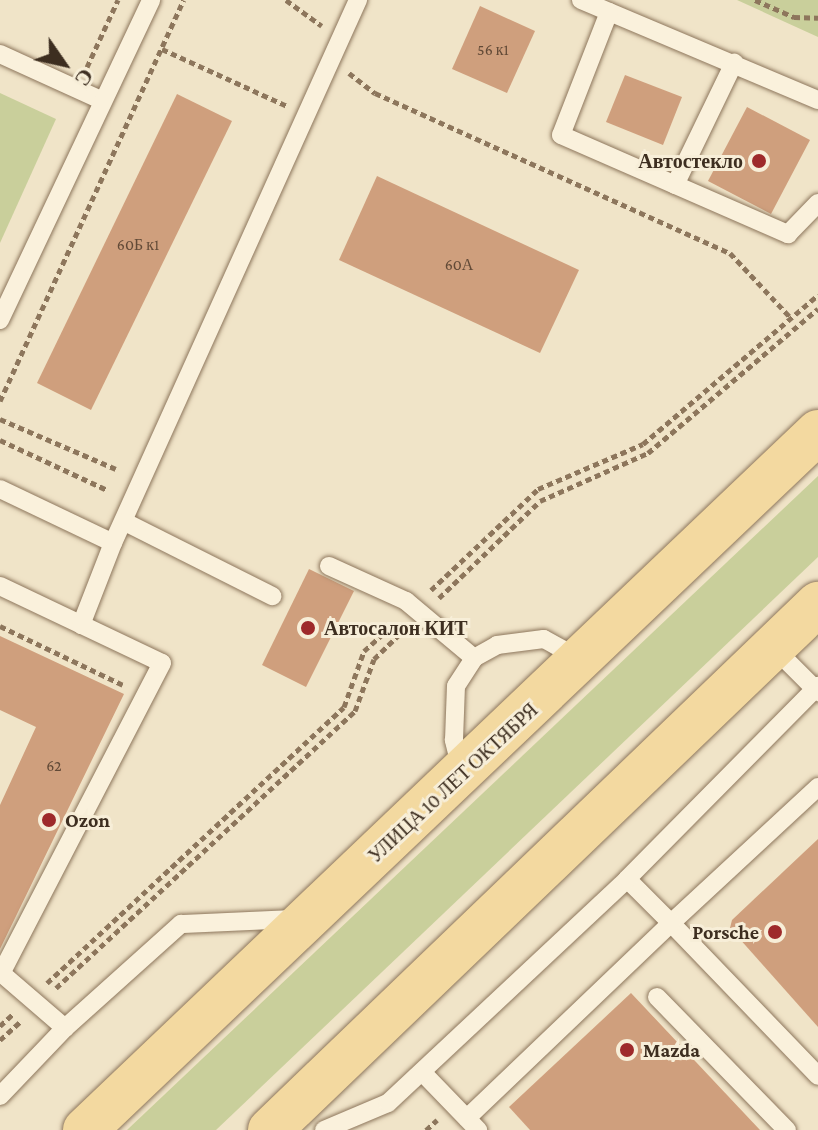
<!DOCTYPE html>
<html>
<head>
<meta charset="utf-8">
<style>
  body { margin:0 }
  #map { position:relative; width:818px; height:1130px; overflow:hidden; background:#f0e4c8; font-family:"Crimson Pro",serif }
  div>[style] { position:absolute }
  [style*='--x'] { left:calc(var(--x)*1px); top:calc(var(--y)*1px); width:calc(var(--w)*1px); rotate:calc(var(--a)*1deg) }
  .green>* { inset:0; background:#c9cf9b }
  .building>* { inset:0; background:#cf9f7d }
  .path>* { height:5px; margin-top:-2.5px; transform-origin:0; background:repeating-linear-gradient(90deg,#8d765c 0 6px,transparent 0 10px) }
  .roads { filter:drop-shadow(0 0 2px #8d765c) drop-shadow(0 0 2px #8d765c) }
  .lane>* { height:18px; margin:-9px; padding:0 9px; transform-origin:9px; border-radius:9px; background:#faf1dc }
  .primary>* { height:44px; margin:-22px; padding:0 22px; transform-origin:22px; border-radius:22px; background:#f3d9a0 }
  .dots>* { width:22px; height:22px; translate:-50% -50%; box-sizing:border-box; border:4px solid #f7eed8; border-radius:50% }
  span { translate:-50% -50%; white-space:nowrap; text-align:center; line-height:1.15; -webkit-text-stroke:6px #f7eed8; paint-order:stroke }
  .number-label { font-size:16px; color:#624a37 }
  .number-label span { -webkit-text-stroke-width:0 }
  .poi-label { font-size:20px; color:#3d2e20; font-weight:700 }
  .right { translate:-100% -50%; text-align:right }
  .left { translate:0 -50%; text-align:left }
  .street-label { font-size:20px; color:#3d2e20 }
  .north { position:absolute; left:24px; top:24px; width:80px; height:80px; -webkit-text-stroke:6px #f7eed8; paint-order:stroke; rotate:124deg; font-size:22px; font-weight:700; line-height:32px; text-align:center; color:#3d2e20 }
  .north::after { content:''; display:block; margin:auto; width:28px; height:36px; background:#3d2e20; clip-path:polygon(50% 0,100% 100%,50% 72%,0 100%) }
</style>
</head>
<body>
<div id="map">
  <div class="green">
    <i style="clip-path:polygon(737px 0,818px 0,818px 37px)"></i>
    <i style="clip-path:polygon(0 93px,56px 119px,0 243px)"></i>
    <i style="clip-path:polygon(818px 476px,818px 557px,216px 1130px,127px 1130px)"></i>
  </div>
  <div class="building">
    <i style="clip-path:polygon(480px 6px,535px 31px,507px 93px,452px 69px)"></i>
    <i style="clip-path:polygon(625px 75px,682px 97px,663px 145px,606px 122px)"></i>
    <i style="clip-path:polygon(177px 94px,232px 121px,91px 410px,37px 383px)"></i>
    <i style="clip-path:polygon(747px 107px,810px 140px,771px 214px,708px 181px)"></i>
    <i style="clip-path:polygon(377px 176px,579px 270px,540px 353px,339px 260px)"></i>
    <i style="clip-path:polygon(309px 569px,354px 591px,306px 687px,262px 665px)"></i>
    <i style="clip-path:polygon(0 636px,124px 694px,0 949px,0 805px,36px 727px,0 710px)"></i>
    <i style="clip-path:polygon(818px 839px,818px 1027px,730px 928px,732px 920px)"></i>
    <i style="clip-path:polygon(631px 993px,760px 1130px,530px 1130px,509px 1107px)"></i>
  </div>
  <div class="path">
    <i style="--x:286;--y:0;--w:44;--a:35.8"></i>
    <i style="--x:755;--y:0;--w:43;--a:23.6"></i>
    <i style="--x:794;--y:17;--w:24;--a:2"></i>
    <i style="--x:162;--y:49;--w:137;--a:24.5"></i>
    <i style="--x:87;--y:67;--w:74;--a:-65.2"></i>
    <i style="--x:349;--y:73;--w:33;--a:38"></i>
    <i style="--x:375;--y:93;--w:389;--a:24.3"></i>
    <i style="--x:730;--y:253;--w:89;--a:46.8"></i>
    <i style="--x:0;--y:401;--w:441;--a:-65.4"></i>
    <i style="--x:0;--y:419;--w:126;--a:23.3"></i>
    <i style="--x:0;--y:440;--w:118;--a:25"></i>
    <i style="--x:431;--y:590;--w:147;--a:-43.3"></i>
    <i style="--x:538;--y:489;--w:114;--a:-23.2"></i>
    <i style="--x:643;--y:444;--w:230;--a:-40.4"></i>
    <i style="--x:439;--y:598;--w:140;--a:-43.8"></i>
    <i style="--x:540;--y:501;--w:118;--a:-24"></i>
    <i style="--x:648;--y:453;--w:223;--a:-40.3"></i>
    <i style="--x:0;--y:626;--w:136;--a:25.6"></i>
    <i style="--x:47;--y:983;--w:405;--a:-42.9"></i>
    <i style="--x:344;--y:707;--w:59;--a:-70.3"></i>
    <i style="--x:364;--y:651;--w:40;--a:-42"></i>
    <i style="--x:56;--y:988;--w:408;--a:-42.8"></i>
    <i style="--x:355;--y:711;--w:55;--a:-69.9"></i>
    <i style="--x:374;--y:659;--w:43;--a:-44.1"></i>
    <i style="--x:0;--y:1026;--w:18;--a:-43"></i>
    <i style="--x:0;--y:1040;--w:27;--a:-42"></i>
    <i style="--x:426;--y:1130;--w:15;--a:-42"></i>
  </div>
  <div class="roads">
    <div class="lane">
      <i style="--x:581;--y:0;--w:257;--a:22.9"></i>
      <i style="--x:609;--y:12;--w:132;--a:111.3"></i>
      <i style="--x:561;--y:135;--w:248;--a:23.6"></i>
      <i style="--x:788;--y:234;--w:43;--a:-45.9"></i>
      <i style="--x:0;--y:54;--w:113;--a:24.5"></i>
      <i style="--x:675;--y:185;--w:136;--a:-64.2"></i>
      <i style="--x:0;--y:320;--w:354;--a:-64.7"></i>
      <i style="--x:0;--y:489;--w:125;--a:25.5"></i>
      <i style="--x:113;--y:543;--w:596;--a:-65.72"></i>
      <i style="--x:125;--y:522;--w:165;--a:26.7"></i>
      <i style="--x:329;--y:566;--w:85;--a:24.4"></i>
      <i style="--x:406;--y:601;--w:89;--a:40"></i>
      <i style="--x:474;--y:658;--w:26;--a:-29"></i>
      <i style="--x:497;--y:645;--w:47;--a:-7.3"></i>
      <i style="--x:544;--y:639;--w:41;--a:29.1"></i>
      <i style="--x:0;--y:586;--w:179;--a:25.4"></i>
      <i style="--x:162;--y:663;--w:349;--a:117.4"></i>
      <i style="--x:81;--y:625;--w:88;--a:-68.7"></i>
      <i style="--x:773;--y:647;--w:64;--a:45"></i>
      <i style="--x:461;--y:769;--w:30;--a:-104"></i>
      <i style="--x:454;--y:740;--w:54;--a:-87.9"></i>
      <i style="--x:456;--y:686;--w:33;--a:-57"></i>
      <i style="--x:818;--y:787;--w:200;--a:137.2"></i>
      <i style="--x:671;--y:923;--w:212;--a:46.1"></i>
      <i style="--x:0;--y:972;--w:86;--a:40.7"></i>
      <i style="--x:657;--y:997;--w:186;--a:45.7"></i>
      <i style="--x:422;--y:1072;--w:81;--a:46"></i>
      <i style="--x:0;--y:1096;--w:94;--a:-46.3"></i>
      <i style="--x:65;--y:1028;--w:156;--a:-41.9"></i>
      <i style="--x:181;--y:924;--w:115;--a:-2.5"></i>
      <i style="--x:467;--y:1118;--w:282;--a:-43.7"></i>
      <i style="--x:671;--y:923;--w:62;--a:-135"></i>
      <i style="--x:324;--y:1130;--w:69;--a:-22.9"></i>
      <i style="--x:388;--y:1103;--w:328;--a:-43.1"></i>
      <i style="--x:627;--y:879;--w:272;--a:-45.3"></i>
    </div>
    <div class="primary">
      <i style="--x:85;--y:1130;--w:1012;--a:-43.6"></i>
      <i style="--x:270;--y:1130;--w:760;--a:-43.83"></i>
    </div>
  </div>
  <div class="dots">
    <i style="left:759px;top:161px;background:#9e2a2b"></i>
    <i style="left:308px;top:628px;background:#9e2a2b"></i>
    <i style="left:49px;top:820px;background:#9e2a2b"></i>
    <i style="left:775px;top:932px;background:#9e2a2b"></i>
    <i style="left:627px;top:1050px;background:#9e2a2b"></i>
  </div>
  <div class="number-label">
    <span style="left:493px;top:50px">56 к1</span>
    <span style="left:138px;top:245px">60Б к1</span>
    <span style="left:459px;top:265px">60А</span>
    <span style="left:54px;top:766px">62</span>
  </div>
  <div class="poi-label">
    <span class="right" style="left:743px;top:161px">Автостекло</span>
    <span class="left" style="left:324px;top:628px">Автосалон КИТ</span>
    <span class="left" style="left:65px;top:820px">Ozon</span>
    <span class="right" style="left:759px;top:932px">Porsche</span>
    <span class="left" style="left:643px;top:1050px">Mazda</span>
  </div>
  <div class="street-label">
    <span style="left:453px;top:783px;rotate:-43deg">УЛИЦА 10 ЛЕТ ОКТЯБРЯ</span>
  </div>
  <div class="north">С</div>
</div>
</body>
</html>
